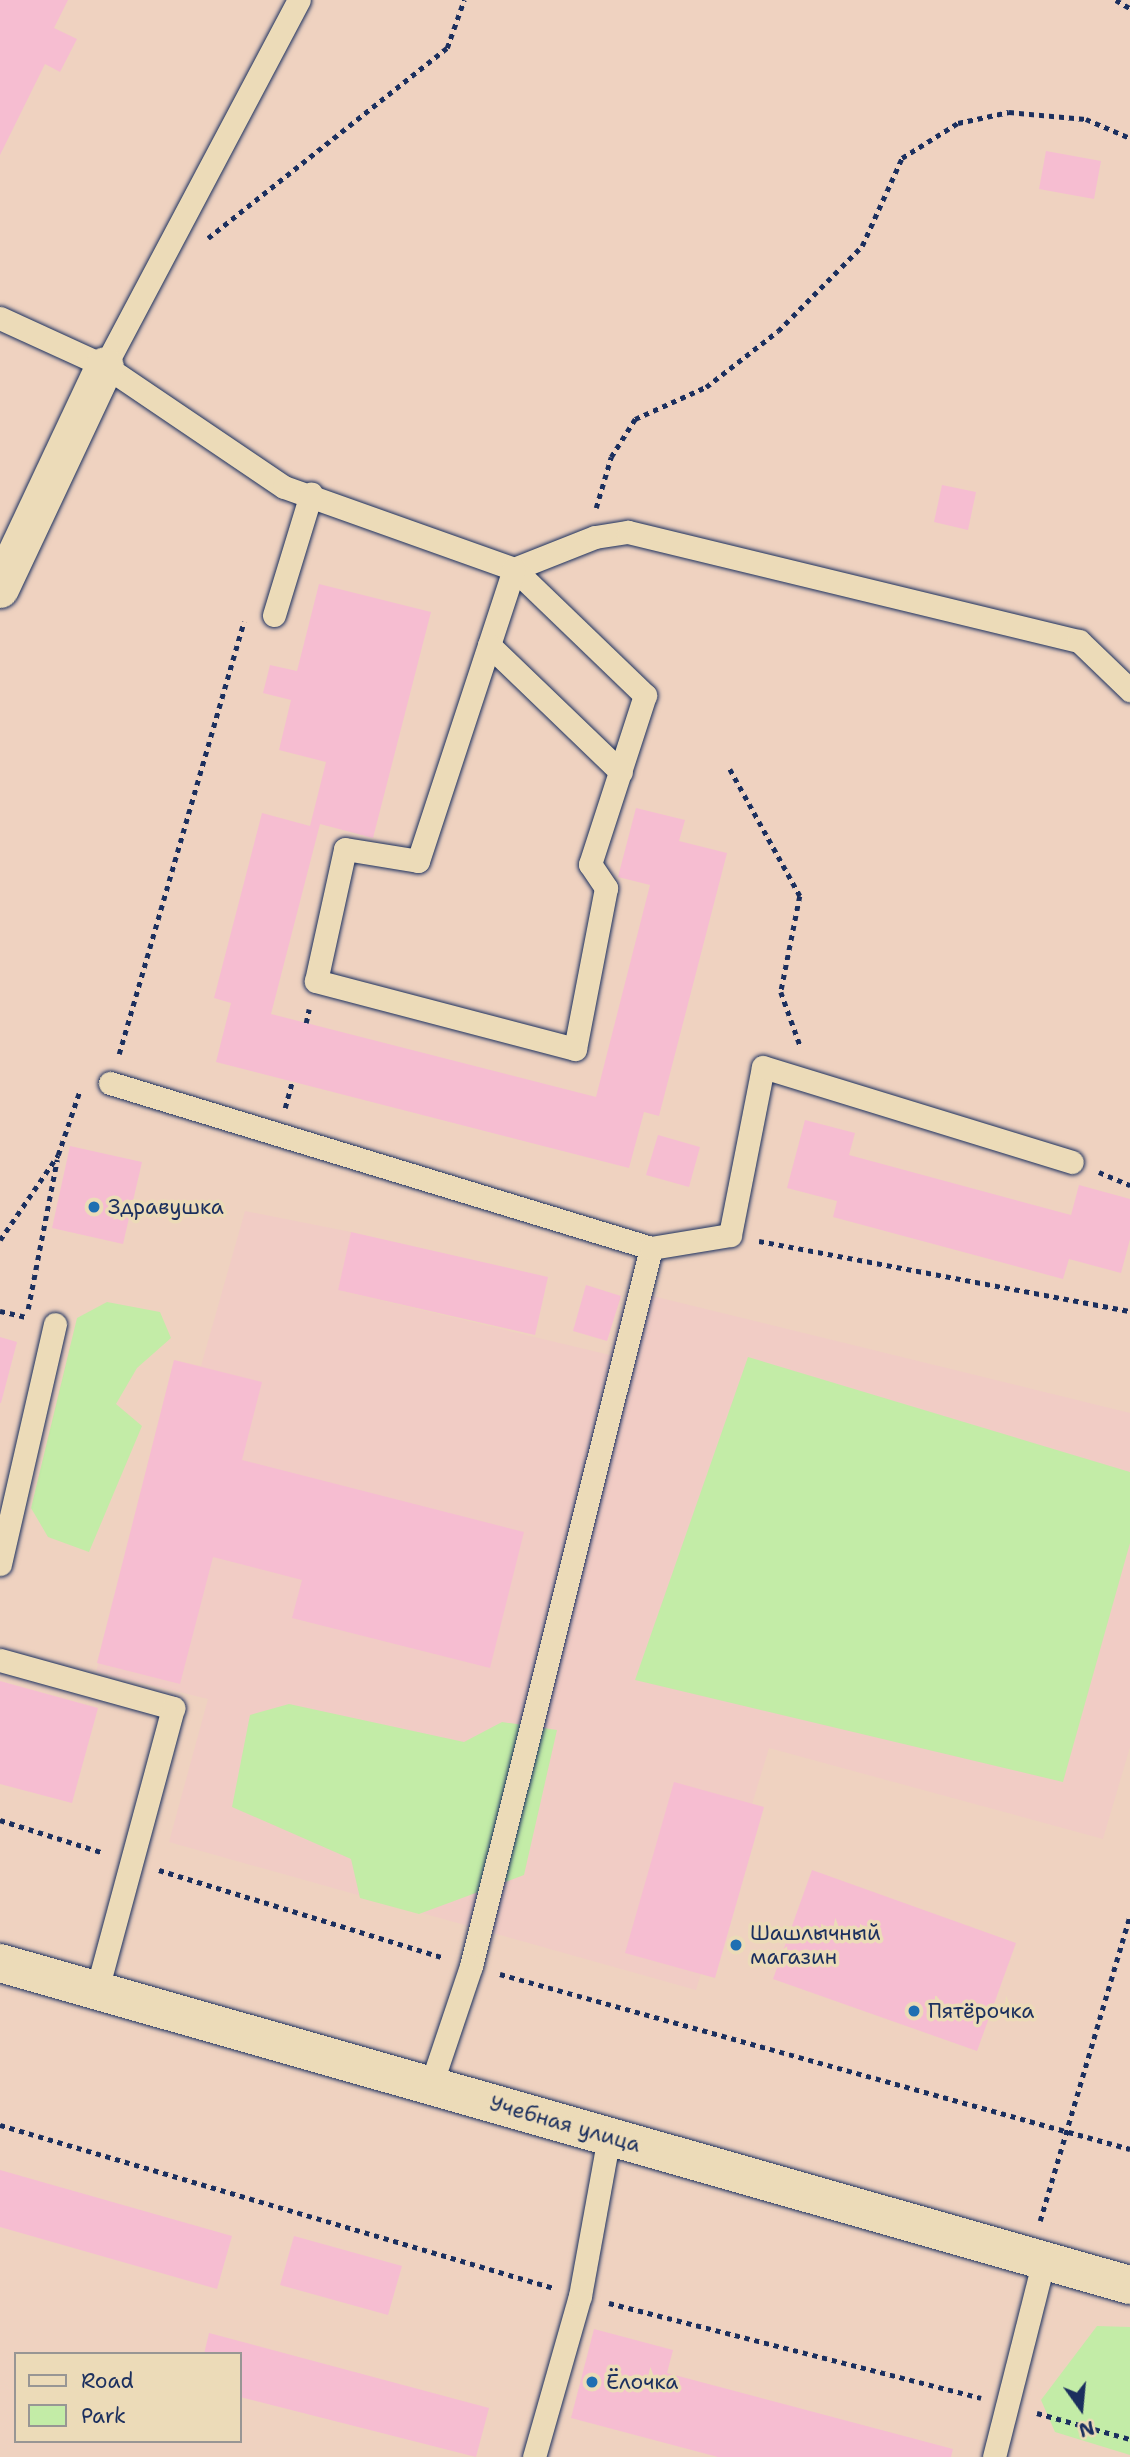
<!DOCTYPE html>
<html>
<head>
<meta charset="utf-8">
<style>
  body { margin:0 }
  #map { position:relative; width:1130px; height:2457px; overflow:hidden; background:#efd2c0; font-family:"Shantell Sans",sans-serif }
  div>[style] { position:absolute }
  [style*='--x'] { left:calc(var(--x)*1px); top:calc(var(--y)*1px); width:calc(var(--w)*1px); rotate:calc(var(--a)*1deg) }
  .built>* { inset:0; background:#f1ccc5 }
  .green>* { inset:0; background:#c3eca7 }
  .building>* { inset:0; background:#f6bdd1 }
  .path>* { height:4.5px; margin-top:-2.25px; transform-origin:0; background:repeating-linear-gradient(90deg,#1b2f5e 0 5px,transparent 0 10px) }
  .roads { filter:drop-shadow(0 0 2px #1b2f5e) drop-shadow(0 0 2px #1b2f5e) }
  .lane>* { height:23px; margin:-11.5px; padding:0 11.5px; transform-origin:11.5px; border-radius:11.5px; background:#ecdbb8 }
  .street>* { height:38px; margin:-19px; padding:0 19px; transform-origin:19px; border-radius:19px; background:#ecdbb8 }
  .dots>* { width:19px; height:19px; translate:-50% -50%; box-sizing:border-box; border:4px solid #ecdbb8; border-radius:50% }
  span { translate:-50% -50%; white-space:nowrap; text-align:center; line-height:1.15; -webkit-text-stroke:7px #ecdbb8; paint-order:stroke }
  .poi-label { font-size:21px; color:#1b2f5e }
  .left { translate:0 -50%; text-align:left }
  .street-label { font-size:21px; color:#1b2f5e }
  .legend { position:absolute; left:14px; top:2352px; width:228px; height:91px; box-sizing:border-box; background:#ecdbb8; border:2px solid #989694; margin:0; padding:9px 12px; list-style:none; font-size:21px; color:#1b2f5e }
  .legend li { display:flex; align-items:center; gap:14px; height:35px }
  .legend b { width:35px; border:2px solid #989694 }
  .north { position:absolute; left:1046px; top:2373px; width:70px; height:70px; -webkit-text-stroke:5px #ecdbb8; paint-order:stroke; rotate:165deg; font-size:19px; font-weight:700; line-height:28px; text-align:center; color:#1b2f5e }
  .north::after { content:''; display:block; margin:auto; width:24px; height:32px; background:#1b2f5e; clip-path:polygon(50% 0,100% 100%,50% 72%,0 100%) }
</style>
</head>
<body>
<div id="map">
  <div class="built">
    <i style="clip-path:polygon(245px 1211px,351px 1232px,338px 1290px,610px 1355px,628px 1290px,1130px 1413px,1130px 1747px,1103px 1839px,769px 1748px,696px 1990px,169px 1842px,208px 1699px,96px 1672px,174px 1360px,201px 1366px)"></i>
  </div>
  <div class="green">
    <i style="clip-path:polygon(107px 1302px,160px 1312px,171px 1338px,137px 1368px,116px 1404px,142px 1426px,89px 1552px,48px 1537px,31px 1508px,77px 1318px)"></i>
    <i style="clip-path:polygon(748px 1357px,1130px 1472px,1130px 1543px,1063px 1782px,635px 1680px)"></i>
    <i style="clip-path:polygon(289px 1704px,464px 1742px,502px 1722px,557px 1730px,524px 1875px,419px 1914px,360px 1898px,351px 1859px,232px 1807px,250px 1715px)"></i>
    <i style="clip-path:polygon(1097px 2326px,1130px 2327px,1130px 2455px,1055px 2432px,1041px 2400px)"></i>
  </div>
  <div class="building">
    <i style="clip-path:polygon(0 0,68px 0,54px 28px,77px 39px,60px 72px,45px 64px,0 155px)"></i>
    <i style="clip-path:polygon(1046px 151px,1101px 161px,1094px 199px,1039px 189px)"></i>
    <i style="clip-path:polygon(942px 485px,976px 492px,968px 530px,934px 522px)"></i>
    <i style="clip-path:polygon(319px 584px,431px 612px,373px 838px,320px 824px,271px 1014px,596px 1097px,650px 885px,618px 877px,636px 808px,685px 820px,679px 841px,727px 853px,659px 1116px,644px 1112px,629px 1168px,216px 1062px,231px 1003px,214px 998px,262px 813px,310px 826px,326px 762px,279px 750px,291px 700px,263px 693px,270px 665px,297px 671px)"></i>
    <i style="clip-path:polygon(805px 1120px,855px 1133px,849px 1155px,1071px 1215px,1079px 1185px,1130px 1199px,1130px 1239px,1121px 1273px,1069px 1259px,1063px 1279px,833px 1217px,837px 1201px,787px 1188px)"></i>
    <i style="clip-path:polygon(658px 1135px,700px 1147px,689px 1187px,646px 1175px)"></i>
    <i style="clip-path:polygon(70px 1146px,142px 1162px,123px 1244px,52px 1228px)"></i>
    <i style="clip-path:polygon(351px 1232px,548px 1277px,535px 1335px,338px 1290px)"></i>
    <i style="clip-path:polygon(586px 1285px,621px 1296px,607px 1341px,573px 1331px)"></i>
    <i style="clip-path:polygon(0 1337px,17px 1342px,1px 1403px,0 1403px)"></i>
    <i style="clip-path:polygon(174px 1360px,262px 1382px,242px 1460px,524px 1532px,490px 1668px,292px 1618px,302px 1580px,213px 1557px,180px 1684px,97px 1663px)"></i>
    <i style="clip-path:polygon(0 1681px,98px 1708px,72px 1803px,0 1784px)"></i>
    <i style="clip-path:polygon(674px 1782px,764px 1807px,715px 1978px,625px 1953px)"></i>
    <i style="clip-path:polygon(812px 1870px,1016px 1943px,977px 2051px,773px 1979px)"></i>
    <i style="clip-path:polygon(0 2170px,232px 2236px,217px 2289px,0 2227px)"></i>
    <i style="clip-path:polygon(294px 2236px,402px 2266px,388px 2315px,280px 2285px)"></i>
    <i style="clip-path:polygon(594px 2329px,673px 2350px,667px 2373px,953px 2449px,951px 2457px,718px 2457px,571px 2418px)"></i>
    <i style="clip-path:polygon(209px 2333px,489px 2408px,476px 2457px,240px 2397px,240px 2354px,204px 2354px)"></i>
  </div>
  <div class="path">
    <i style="--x:1116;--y:0;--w:16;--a:30"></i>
    <i style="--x:208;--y:238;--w:305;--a:-38.5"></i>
    <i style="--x:447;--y:48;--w:51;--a:-70.5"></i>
    <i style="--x:596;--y:508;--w:53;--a:-73.6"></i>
    <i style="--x:611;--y:457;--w:45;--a:-57.7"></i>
    <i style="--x:635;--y:419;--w:78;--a:-24.3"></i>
    <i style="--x:706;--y:387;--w:91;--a:-37.9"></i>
    <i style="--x:778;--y:331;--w:120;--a:-45.3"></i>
    <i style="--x:862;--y:246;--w:97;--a:-65.6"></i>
    <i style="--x:902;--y:158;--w:66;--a:-32"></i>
    <i style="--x:958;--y:123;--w:52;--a:-12.2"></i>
    <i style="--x:1009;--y:112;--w:77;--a:5.2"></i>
    <i style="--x:1086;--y:119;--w:48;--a:23.4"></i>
    <i style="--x:730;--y:769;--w:145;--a:61.1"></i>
    <i style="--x:800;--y:896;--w:98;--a:101.2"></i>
    <i style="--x:781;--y:992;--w:59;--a:70.3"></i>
    <i style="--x:306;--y:1023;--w:14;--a:-78"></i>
    <i style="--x:119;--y:1054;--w:450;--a:-73.9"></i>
    <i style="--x:285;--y:1108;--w:28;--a:-75"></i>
    <i style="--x:1099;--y:1172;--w:34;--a:23"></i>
    <i style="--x:0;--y:1240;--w:103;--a:-55.7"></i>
    <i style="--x:58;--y:1155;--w:69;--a:-71.3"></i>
    <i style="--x:759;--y:1241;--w:378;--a:10.7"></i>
    <i style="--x:28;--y:1309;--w:152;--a:-79"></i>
    <i style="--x:0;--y:1311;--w:28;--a:13"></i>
    <i style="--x:0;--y:1820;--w:109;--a:17.6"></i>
    <i style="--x:159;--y:1870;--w:296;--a:17.1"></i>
    <i style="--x:500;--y:1974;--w:654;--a:15.52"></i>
    <i style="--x:0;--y:2125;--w:577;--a:16.4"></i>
    <i style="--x:1040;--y:2221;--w:318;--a:-73.6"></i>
    <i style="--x:609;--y:2303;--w:384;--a:14.3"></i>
    <i style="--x:1037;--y:2413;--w:97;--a:15.6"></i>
  </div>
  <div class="roads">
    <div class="lane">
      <i style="--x:0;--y:318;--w:115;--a:24.6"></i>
      <i style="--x:105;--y:366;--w:216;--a:34.1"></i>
      <i style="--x:284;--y:487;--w:244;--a:19.6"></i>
      <i style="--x:514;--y:569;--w:87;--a:-21.6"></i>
      <i style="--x:595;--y:537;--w:33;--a:-9"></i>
      <i style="--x:628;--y:532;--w:464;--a:13.6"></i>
      <i style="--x:1079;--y:641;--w:71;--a:43.9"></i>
      <i style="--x:105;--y:366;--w:414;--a:-62.1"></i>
      <i style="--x:514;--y:569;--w:182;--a:43.9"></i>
      <i style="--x:645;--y:695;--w:178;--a:108"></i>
      <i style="--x:590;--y:864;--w:29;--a:56"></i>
      <i style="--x:606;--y:888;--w:164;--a:100.9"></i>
      <i style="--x:575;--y:1049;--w:268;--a:-165.3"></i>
      <i style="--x:316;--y:981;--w:135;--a:-77.6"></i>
      <i style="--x:345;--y:849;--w:74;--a:9.3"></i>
      <i style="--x:418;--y:861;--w:307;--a:-71.8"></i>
      <i style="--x:274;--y:615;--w:127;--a:-73"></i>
      <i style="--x:489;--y:645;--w:183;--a:43.9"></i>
      <i style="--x:110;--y:1083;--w:566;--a:16.96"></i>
      <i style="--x:651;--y:1248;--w:740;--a:104.07"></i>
      <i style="--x:471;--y:1966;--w:126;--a:108.6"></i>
      <i style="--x:651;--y:1248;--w:80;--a:-9.3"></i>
      <i style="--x:730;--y:1235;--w:171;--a:-78.9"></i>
      <i style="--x:763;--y:1067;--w:323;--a:17.1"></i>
      <i style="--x:0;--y:1564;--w:246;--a:-77.1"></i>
      <i style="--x:0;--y:1660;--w:180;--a:15.5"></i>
      <i style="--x:173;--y:1708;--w:292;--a:105.1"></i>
      <i style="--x:534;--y:2457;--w:167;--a:-74.1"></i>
      <i style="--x:580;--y:2296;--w:163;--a:-79.7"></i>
      <i style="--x:994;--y:2457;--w:203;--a:-75.8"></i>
    </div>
    <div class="street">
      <i style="--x:0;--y:589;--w:246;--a:-64.8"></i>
      <i style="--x:0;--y:1963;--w:1175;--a:15.91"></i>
    </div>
  </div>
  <div class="dots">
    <i style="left:94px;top:1207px;background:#1f6fb2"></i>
    <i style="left:736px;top:1945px;background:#1f6fb2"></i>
    <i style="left:914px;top:2011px;background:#1f6fb2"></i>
    <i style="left:592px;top:2382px;background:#1f6fb2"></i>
  </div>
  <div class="poi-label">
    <span class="left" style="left:108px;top:1207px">Здравушка</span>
    <span class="left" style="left:750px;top:1945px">Шашлычный<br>магазин</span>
    <span class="left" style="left:928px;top:2011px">Пятёрочка</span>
    <span class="left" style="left:606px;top:2382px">Ёлочка</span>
  </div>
  <div class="street-label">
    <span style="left:565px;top:2124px;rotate:16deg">Учебная улица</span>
  </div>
  <ul class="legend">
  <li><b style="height:9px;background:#ecdbb8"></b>Road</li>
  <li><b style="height:19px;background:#c3eca7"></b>Park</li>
  </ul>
  <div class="north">N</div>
</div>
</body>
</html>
